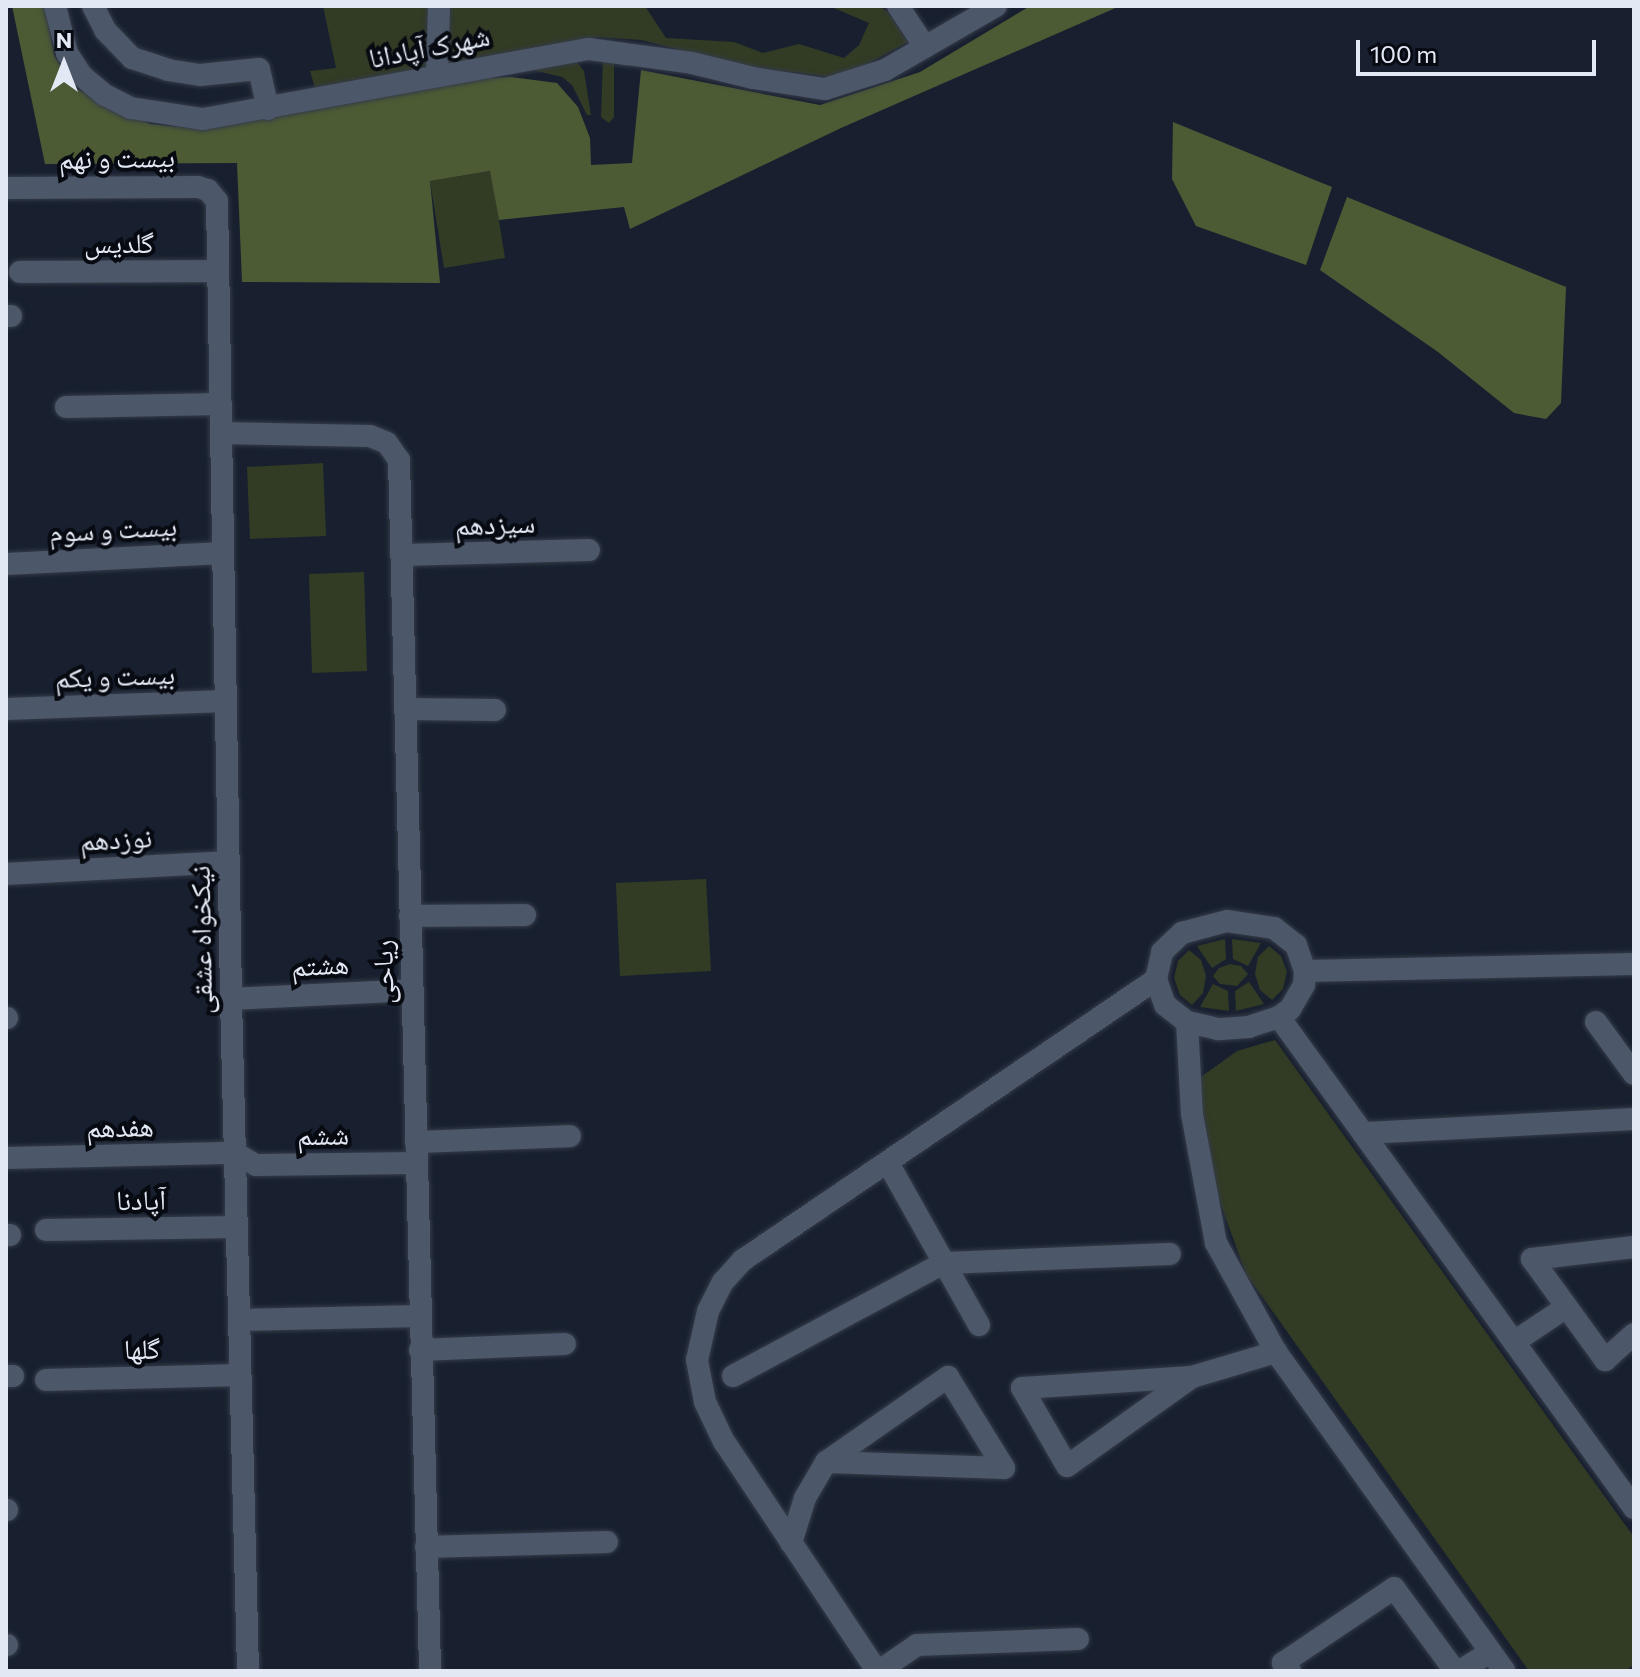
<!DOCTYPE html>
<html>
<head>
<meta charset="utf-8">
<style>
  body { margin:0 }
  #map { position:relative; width:1640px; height:1677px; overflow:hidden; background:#182030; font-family:Commissioner,"Noto Naskh Arabic",sans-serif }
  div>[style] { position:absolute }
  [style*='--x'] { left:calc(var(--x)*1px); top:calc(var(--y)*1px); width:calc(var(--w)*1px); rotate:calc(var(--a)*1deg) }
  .green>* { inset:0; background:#323b24 }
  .forest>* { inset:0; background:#4c5b34 }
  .roads { filter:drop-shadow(0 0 2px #353b48) drop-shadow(0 0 2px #353b48) }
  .minor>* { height:22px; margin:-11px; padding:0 11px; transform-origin:11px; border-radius:11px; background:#4c5769 }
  span { translate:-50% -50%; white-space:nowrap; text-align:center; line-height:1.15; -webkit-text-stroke:8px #070a11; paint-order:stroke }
  .street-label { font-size:28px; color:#e3e9f4 }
  .frame { position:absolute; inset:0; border:8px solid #e3e9f4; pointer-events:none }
  .north { position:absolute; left:24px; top:24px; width:80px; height:80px; -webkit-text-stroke:6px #070a11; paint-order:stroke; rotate:0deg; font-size:22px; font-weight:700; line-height:32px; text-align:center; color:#e3e9f4 }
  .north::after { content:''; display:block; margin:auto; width:28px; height:36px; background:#e3e9f4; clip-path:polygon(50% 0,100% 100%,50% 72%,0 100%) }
  .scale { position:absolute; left:1356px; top:40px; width:240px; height:36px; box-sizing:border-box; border:4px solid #e3e9f4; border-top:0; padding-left:10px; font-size:24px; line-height:28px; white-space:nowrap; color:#e3e9f4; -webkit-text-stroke:6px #070a11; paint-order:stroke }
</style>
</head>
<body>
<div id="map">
  <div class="green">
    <i style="clip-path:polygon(323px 6px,645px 6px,666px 38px,734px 42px,763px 53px,799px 44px,844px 58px,859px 45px,869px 23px,829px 6px,879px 6px,888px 12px,908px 42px,867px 64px,832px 77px,745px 66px,641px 40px,597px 37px,315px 88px,310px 71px,336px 68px)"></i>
    <i style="clip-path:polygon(603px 60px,613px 61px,614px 64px,614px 117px,609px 123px,601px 117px)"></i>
    <i style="clip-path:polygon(576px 61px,584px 71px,591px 115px,587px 115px,572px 85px,562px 77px,532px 70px)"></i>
    <i style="clip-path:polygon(491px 171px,505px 258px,444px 268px,430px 181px)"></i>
    <i style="clip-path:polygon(323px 463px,326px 536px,250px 539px,247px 467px)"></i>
    <i style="clip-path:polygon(364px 572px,367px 671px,312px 673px,309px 574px)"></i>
    <i style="clip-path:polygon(706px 879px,711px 971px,620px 976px,616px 883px)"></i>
    <i style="clip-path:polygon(1225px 939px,1226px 959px,1212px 968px,1197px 946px)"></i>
    <i style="clip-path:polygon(1232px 939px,1261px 943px,1248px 966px,1233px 959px)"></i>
    <i style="clip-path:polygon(1269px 946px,1281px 956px,1287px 972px,1283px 989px,1272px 1000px,1260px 990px,1255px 974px,1258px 957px)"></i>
    <i style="clip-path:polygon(1189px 950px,1201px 960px,1206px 976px,1203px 993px,1192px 1005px,1180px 995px,1174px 978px,1178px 961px)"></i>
    <i style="clip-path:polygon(1230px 964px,1241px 966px,1248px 974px,1237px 986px,1220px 984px,1213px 976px,1219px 968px)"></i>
    <i style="clip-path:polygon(1249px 982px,1264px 1004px,1236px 1011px,1235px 991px)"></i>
    <i style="clip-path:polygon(1213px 984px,1228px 991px,1229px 1011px,1200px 1007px)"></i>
    <i style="clip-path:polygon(1275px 1040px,1634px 1537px,1634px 1665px,1625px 1671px,1529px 1671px,1246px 1274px,1217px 1194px,1198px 1079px,1237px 1051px)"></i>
  </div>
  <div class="forest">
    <i style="clip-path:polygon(12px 6px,45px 6px,54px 55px,73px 87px,150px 124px,200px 129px,452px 80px,511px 77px,557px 83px,578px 107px,590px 138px,591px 165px,632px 163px,641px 70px,820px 105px,920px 72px,1030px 6px,1120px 6px,841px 128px,630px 229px,624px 207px,499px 220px,490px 171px,430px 181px,440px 283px,242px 282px,237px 163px,45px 164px)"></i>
    <i style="clip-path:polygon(1173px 122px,1332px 187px,1306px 265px,1196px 226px,1172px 179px)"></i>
    <i style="clip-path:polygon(1347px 197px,1566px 287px,1561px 403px,1546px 419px,1514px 413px,1438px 352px,1320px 270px)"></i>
  </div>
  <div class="roads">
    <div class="minor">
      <i style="--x:55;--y:6;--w:49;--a:75.7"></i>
      <i style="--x:67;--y:53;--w:27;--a:57"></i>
      <i style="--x:82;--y:76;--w:30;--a:40"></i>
      <i style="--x:105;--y:95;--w:29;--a:27"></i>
      <i style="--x:131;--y:108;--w:73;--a:8.7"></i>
      <i style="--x:203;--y:119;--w:392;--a:-10.3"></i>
      <i style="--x:589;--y:49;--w:104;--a:7.7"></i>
      <i style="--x:692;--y:63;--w:63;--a:13.8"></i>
      <i style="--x:753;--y:78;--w:73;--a:8.7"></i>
      <i style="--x:825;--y:89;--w:63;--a:-17.6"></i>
      <i style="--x:885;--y:70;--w:128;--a:-30"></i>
      <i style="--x:93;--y:6;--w:27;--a:63"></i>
      <i style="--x:105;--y:30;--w:39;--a:46"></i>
      <i style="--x:132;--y:58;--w:38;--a:18"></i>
      <i style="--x:168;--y:70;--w:32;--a:9"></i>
      <i style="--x:200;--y:75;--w:59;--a:-5.8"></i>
      <i style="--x:259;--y:69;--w:41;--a:77.3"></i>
      <i style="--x:898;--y:6;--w:49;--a:56.6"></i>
      <i style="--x:437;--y:74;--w:68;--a:-88.3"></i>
      <i style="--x:6;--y:188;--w:192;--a:-0.3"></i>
      <i style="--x:198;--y:187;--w:10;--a:17"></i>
      <i style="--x:208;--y:190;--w:14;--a:51"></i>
      <i style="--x:217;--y:201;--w:798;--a:88.99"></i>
      <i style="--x:231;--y:999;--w:672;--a:88.55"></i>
      <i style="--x:20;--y:272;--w:198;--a:-0.3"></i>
      <i style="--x:6;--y:316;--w:5;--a:0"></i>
      <i style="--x:66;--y:407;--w:155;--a:-1.1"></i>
      <i style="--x:221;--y:433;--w:149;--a:1.2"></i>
      <i style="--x:370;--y:436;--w:18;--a:22"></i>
      <i style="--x:387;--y:443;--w:21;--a:55"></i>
      <i style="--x:399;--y:460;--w:1211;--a:88.53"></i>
      <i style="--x:402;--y:555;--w:187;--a:-1.5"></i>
      <i style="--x:6;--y:564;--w:217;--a:-2.9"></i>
      <i style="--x:6;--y:709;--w:220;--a:-2.1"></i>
      <i style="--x:405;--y:709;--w:90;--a:0.6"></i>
      <i style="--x:6;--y:874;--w:222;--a:-3.1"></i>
      <i style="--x:410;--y:916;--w:115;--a:-0.5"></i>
      <i style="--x:1227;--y:921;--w:48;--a:8.5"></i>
      <i style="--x:1274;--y:928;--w:28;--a:38"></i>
      <i style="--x:1296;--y:945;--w:28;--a:71"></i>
      <i style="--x:1305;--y:971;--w:14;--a:94"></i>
      <i style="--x:1304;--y:985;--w:28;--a:120"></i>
      <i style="--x:1290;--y:1009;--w:14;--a:144"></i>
      <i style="--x:1279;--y:1017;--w:32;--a:162"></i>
      <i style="--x:1249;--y:1027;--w:31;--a:176"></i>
      <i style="--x:1218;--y:1029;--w:32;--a:-167"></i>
      <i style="--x:1187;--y:1022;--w:28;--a:-142"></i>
      <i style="--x:1165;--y:1005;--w:28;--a:-109"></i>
      <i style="--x:1156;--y:979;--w:28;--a:-77"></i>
      <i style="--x:1162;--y:952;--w:28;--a:-44"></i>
      <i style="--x:1182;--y:933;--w:47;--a:-14.9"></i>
      <i style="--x:1305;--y:971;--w:329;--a:-1.2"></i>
      <i style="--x:231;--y:999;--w:181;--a:-2.8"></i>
      <i style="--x:1279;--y:1017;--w:606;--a:54.13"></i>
      <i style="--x:6;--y:1018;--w:1;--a:0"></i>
      <i style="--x:1187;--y:1022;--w:92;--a:86.9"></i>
      <i style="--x:1192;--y:1114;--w:131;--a:79.5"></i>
      <i style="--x:1216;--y:1243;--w:124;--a:61.2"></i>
      <i style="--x:1276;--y:1352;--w:392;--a:54.4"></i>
      <i style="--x:1596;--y:1022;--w:64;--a:53.8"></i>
      <i style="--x:1366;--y:1133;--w:268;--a:-3"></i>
      <i style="--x:416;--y:1142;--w:154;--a:-2.2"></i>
      <i style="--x:6;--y:1158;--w:229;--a:-1.3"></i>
      <i style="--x:235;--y:1153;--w:24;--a:30"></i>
      <i style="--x:256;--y:1165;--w:160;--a:-0.7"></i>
      <i style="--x:888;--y:1163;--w:186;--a:60.7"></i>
      <i style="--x:46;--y:1230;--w:191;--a:-0.9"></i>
      <i style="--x:6;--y:1235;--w:4;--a:0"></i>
      <i style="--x:1634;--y:1247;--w:103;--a:173.3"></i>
      <i style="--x:1532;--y:1259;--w:125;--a:54.1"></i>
      <i style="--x:1605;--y:1360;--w:39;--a:-42"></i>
      <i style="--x:239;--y:1320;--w:181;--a:-1.3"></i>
      <i style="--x:1514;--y:1342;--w:61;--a:-33.7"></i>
      <i style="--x:420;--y:1350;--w:145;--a:-2.4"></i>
      <i style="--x:6;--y:1376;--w:7;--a:0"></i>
      <i style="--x:733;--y:1376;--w:239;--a:-28.2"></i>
      <i style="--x:944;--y:1263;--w:226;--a:-2.3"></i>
      <i style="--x:1192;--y:1377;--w:153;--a:144.5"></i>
      <i style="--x:1067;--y:1466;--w:90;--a:-120"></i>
      <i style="--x:1022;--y:1388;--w:170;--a:-3.7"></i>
      <i style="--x:1192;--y:1377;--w:88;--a:-16.6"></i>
      <i style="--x:46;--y:1380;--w:194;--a:-1.5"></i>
      <i style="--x:6;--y:1510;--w:1;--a:0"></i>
      <i style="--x:791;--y:1543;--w:47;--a:-72.7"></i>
      <i style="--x:805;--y:1498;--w:42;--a:-59.7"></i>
      <i style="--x:826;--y:1462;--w:149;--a:-34.9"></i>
      <i style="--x:948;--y:1377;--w:107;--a:58.4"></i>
      <i style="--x:1004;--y:1468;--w:178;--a:-178.1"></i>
      <i style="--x:426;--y:1547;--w:181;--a:-1.6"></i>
      <i style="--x:6;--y:1645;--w:1;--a:0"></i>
      <i style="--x:877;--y:1671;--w:275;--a:-123.7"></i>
      <i style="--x:724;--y:1442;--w:44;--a:-115.4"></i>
      <i style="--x:705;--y:1402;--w:43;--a:-100.8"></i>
      <i style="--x:697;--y:1360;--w:50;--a:-77.3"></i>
      <i style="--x:708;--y:1311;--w:33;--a:-63"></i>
      <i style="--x:723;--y:1282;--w:30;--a:-48"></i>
      <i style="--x:743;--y:1260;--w:500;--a:-34.2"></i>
      <i style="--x:879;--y:1671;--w:46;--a:-34.4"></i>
      <i style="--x:917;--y:1645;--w:161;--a:-2.1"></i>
      <i style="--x:1290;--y:1671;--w:11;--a:-131"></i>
      <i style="--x:1283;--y:1663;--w:134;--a:-34"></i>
      <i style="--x:1394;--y:1588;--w:103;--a:53.7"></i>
      <i style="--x:1460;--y:1671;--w:36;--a:-32"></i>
    </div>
  </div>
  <div class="street-label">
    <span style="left:429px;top:46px;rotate:-11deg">شهرک آپادانا</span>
    <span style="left:117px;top:157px;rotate:-1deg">بیست و نهم</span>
    <span style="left:119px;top:242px">گلدیس</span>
    <span style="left:495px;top:523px;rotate:-2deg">سیزدهم</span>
    <span style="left:113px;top:528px;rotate:-3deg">بیست و سوم</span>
    <span style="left:115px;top:675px;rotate:-2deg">بیست و یکم</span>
    <span style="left:116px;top:838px;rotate:-3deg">نوزدهم</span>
    <span style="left:200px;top:940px;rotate:-91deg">نیکخواه عشقی</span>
    <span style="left:320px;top:964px;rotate:-3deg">هشتم</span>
    <span style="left:382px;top:972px;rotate:-91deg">ریاحی</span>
    <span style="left:120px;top:1126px;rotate:-1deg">هفدهم</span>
    <span style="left:323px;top:1134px;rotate:-1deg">ششم</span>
    <span style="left:141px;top:1199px;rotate:-1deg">آپادنا</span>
    <span style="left:142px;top:1348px;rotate:-1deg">گلها</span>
  </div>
  <div class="frame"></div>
  <div class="north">N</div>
  <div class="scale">100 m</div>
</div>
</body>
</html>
